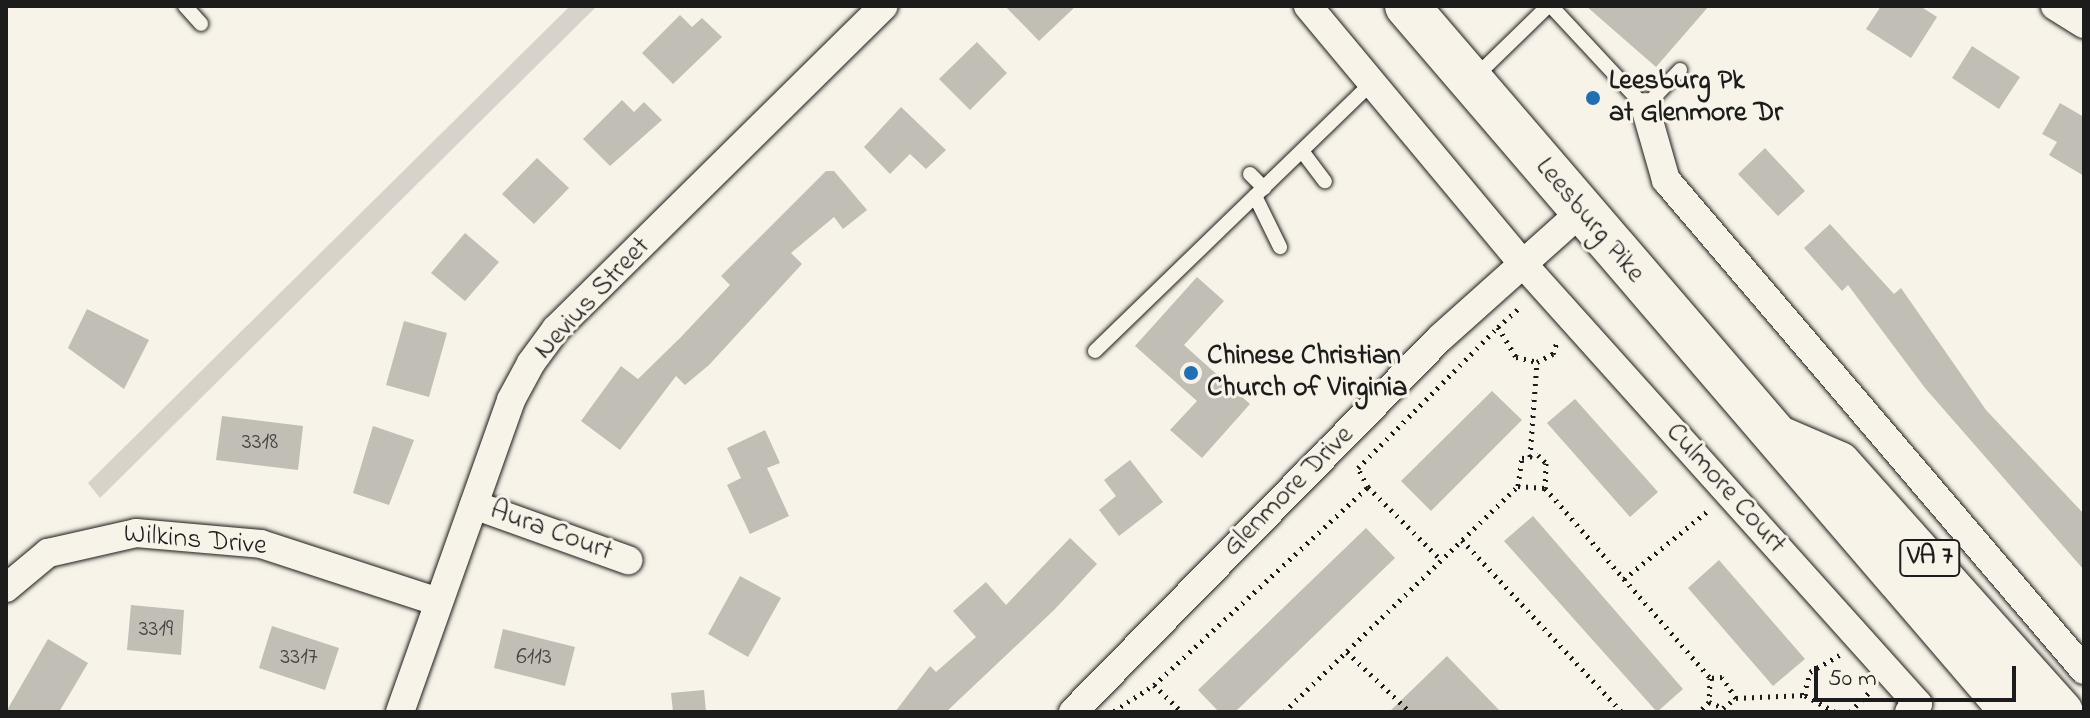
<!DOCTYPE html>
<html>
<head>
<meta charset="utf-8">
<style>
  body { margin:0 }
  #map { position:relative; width:2090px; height:718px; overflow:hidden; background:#f7f3e8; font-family:"Indie Flower",sans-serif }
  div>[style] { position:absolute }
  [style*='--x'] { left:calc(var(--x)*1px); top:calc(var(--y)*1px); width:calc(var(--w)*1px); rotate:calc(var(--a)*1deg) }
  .green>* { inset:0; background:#d7d3cb }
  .building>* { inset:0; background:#c0beb5 }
  .path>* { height:5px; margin-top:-2.5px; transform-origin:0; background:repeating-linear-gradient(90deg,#1c1c1c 0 2px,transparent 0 8px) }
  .roads { filter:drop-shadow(0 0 2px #1c1c1c) drop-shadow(0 0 2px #1c1c1c) }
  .lane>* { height:14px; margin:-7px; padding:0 7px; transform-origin:7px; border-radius:7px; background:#f7f3e8 }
  .street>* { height:28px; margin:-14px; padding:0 14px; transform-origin:14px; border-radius:14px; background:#f7f3e8 }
  .primary>* { height:44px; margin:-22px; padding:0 22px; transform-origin:22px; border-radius:22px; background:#f7f3e8 }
  .dots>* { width:22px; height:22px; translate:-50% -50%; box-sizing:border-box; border:4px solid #f7f3e8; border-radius:50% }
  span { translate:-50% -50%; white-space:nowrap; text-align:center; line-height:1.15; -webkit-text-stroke:6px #f7f3e8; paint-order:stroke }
  .number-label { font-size:24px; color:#454442 }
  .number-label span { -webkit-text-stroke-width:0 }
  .shield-label span { padding:2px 6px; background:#f7f3e8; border:2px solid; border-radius:6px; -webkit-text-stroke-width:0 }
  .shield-label { font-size:26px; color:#1c1c1c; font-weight:700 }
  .poi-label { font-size:28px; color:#1c1c1c; font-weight:700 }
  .left { translate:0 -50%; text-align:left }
  .street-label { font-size:28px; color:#1c1c1c }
  .frame { position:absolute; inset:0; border:8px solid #1c1c1c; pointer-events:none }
  .scale { position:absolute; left:1814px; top:666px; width:202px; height:36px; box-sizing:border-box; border:4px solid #1c1c1c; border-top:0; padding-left:10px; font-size:24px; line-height:28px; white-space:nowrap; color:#1c1c1c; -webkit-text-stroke:6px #f7f3e8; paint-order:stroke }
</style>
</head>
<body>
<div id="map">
  <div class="green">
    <i style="clip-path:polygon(570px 6px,597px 6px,100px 498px,88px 483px)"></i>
  </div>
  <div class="building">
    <i style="clip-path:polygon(1005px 6px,1076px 6px,1039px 41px)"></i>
    <i style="clip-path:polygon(1586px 6px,1709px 6px,1656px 67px)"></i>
    <i style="clip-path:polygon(1881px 6px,1920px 6px,1937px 17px,1911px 58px,1866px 29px)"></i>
    <i style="clip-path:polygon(680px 15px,692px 27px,702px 18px,722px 37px,673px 84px,642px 53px)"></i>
    <i style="clip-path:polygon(977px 42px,1007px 73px,970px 110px,939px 79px)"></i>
    <i style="clip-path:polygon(1972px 46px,2020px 77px,1999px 109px,1952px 78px)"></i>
    <i style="clip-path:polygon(622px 100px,634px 112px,644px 102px,662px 120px,610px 166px,583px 139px)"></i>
    <i style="clip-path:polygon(2060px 103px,2084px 117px,2084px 176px,2049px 155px,2057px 142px,2042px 134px)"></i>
    <i style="clip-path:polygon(901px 107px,946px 150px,926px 169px,910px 154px,890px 174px,864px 147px)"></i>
    <i style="clip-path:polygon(1765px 148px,1805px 191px,1778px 216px,1738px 174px)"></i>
    <i style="clip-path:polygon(537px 158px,569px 188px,534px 224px,502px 194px)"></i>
    <i style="clip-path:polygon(826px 171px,834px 171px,867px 210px,843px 229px,834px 217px,791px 253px,802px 264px,709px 365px,685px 385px,676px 376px,620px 450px,581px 421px,621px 366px,638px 379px,681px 337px,730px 285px,721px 276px)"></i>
    <i style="clip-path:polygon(1830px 224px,1894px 294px,1901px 288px,1986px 410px,2084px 514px,2084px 570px,1925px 388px,1848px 285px,1842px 291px,1804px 248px)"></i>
    <i style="clip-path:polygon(465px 233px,499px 262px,465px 301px,431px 273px)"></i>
    <i style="clip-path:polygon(1197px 277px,1224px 301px,1184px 345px,1250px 404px,1202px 458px,1170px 430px,1197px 401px,1135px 346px)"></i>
    <i style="clip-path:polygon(87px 309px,149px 340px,124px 389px,68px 348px)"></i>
    <i style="clip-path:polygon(404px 321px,447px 333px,429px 397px,386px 385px)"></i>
    <i style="clip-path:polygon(1492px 391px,1522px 420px,1431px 511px,1401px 481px)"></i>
    <i style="clip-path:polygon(1575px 399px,1658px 492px,1630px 517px,1547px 423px)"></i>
    <i style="clip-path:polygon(222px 416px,303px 426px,298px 470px,216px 460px)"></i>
    <i style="clip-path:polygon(373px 426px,414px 440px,389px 505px,353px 493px)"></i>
    <i style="clip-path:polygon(765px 430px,780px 463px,767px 468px,789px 516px,750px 534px,727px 485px,741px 478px,727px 448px)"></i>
    <i style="clip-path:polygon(1130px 460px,1163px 502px,1119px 536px,1099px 510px,1116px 496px,1104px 480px)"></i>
    <i style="clip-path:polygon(1533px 516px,1683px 689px,1657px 712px,1504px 541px)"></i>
    <i style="clip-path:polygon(1366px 528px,1395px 558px,1235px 712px,1219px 712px,1198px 690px)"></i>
    <i style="clip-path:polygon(1070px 538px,1097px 564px,1054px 610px,946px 712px,895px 712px,930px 666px,936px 672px,976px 637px,953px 611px,986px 582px,1006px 605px)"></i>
    <i style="clip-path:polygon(1719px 560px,1805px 659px,1773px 686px,1688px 588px)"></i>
    <i style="clip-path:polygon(740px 576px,781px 598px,748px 657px,708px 634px)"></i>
    <i style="clip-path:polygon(131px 605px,184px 610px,181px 655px,127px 650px)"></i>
    <i style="clip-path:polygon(272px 626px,339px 648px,325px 690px,259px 668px)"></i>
    <i style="clip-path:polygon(503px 629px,575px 647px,565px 686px,494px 668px)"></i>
    <i style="clip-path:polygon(48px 639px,88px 663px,59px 712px,6px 712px)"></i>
    <i style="clip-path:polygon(1447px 656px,1501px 712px,1389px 712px)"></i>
    <i style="clip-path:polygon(704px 690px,706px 712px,673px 712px,671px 693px)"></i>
  </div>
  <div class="path">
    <i style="--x:1498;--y:327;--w:31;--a:-42"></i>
    <i style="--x:1530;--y:457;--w:95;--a:-85.8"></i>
    <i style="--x:1518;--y:486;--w:28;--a:-82"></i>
    <i style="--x:1522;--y:458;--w:16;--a:-11"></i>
    <i style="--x:1538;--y:455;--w:11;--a:45"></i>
    <i style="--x:1546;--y:463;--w:25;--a:92"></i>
    <i style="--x:1368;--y:487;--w:103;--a:45"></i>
    <i style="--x:1462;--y:540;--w:235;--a:47.1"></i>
    <i style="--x:1624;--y:579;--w:111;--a:-39.1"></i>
    <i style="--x:1347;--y:652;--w:87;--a:43.6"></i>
    <i style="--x:1154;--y:685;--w:292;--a:-42.8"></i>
    <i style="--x:1368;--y:487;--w:21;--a:-118"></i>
    <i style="--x:1358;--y:468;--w:199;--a:-45.2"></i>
    <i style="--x:1498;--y:327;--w:35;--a:59"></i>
    <i style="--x:1516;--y:357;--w:22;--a:13"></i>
    <i style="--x:1537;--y:362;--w:18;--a:-27"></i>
    <i style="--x:1553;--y:354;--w:13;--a:-72"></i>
    <i style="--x:1736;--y:698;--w:68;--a:-2.5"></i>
    <i style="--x:1709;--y:702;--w:15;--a:23"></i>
    <i style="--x:1723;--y:708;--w:16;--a:-38"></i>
    <i style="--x:1736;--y:698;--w:25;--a:-124"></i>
    <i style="--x:1722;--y:677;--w:12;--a:175"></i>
    <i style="--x:1114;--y:711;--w:48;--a:-33"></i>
    <i style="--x:1154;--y:685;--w:39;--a:44"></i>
    <i style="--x:1284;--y:712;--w:325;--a:-44"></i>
    <i style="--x:1518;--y:486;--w:27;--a:4"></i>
    <i style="--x:1545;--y:488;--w:252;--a:49"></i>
    <i style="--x:1710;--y:678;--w:24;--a:92"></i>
    <i style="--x:1709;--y:702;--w:14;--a:135"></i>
    <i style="--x:1835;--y:712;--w:35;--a:-151"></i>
    <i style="--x:1804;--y:695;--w:24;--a:-75"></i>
    <i style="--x:1810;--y:672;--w:34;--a:-30"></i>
    <i style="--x:1850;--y:712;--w:29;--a:-46"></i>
  </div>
  <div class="roads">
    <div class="lane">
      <i style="--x:185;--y:6;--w:24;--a:48"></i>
      <i style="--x:1551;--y:6;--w:138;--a:47.1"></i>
      <i style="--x:1645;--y:107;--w:51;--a:-46.6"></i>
      <i style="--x:1474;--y:78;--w:103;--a:-44.2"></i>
      <i style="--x:1302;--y:151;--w:38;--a:53"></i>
      <i style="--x:1250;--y:174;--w:20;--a:45"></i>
      <i style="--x:1255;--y:196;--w:57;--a:63.9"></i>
      <i style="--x:1095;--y:351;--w:388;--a:-44.1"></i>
    </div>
    <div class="street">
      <i style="--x:1308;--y:6;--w:336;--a:50.2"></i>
      <i style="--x:1523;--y:264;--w:591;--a:48.08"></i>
      <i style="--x:1918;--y:704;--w:12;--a:138"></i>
      <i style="--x:2055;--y:6;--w:34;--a:32"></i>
      <i style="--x:1645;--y:107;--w:76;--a:74"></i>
      <i style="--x:1666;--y:180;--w:644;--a:49.53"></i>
      <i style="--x:474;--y:505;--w:164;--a:19.7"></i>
      <i style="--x:6;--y:588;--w:55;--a:-39.8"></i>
      <i style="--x:48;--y:553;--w:90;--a:-12.8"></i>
      <i style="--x:136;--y:533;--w:125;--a:5"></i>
      <i style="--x:261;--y:544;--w:186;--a:18.1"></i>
      <i style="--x:400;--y:712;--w:331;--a:-70.4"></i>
      <i style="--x:511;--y:400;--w:42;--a:-61.6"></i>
      <i style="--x:531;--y:363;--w:42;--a:-53.7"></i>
      <i style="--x:556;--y:329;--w:460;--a:-44.6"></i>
      <i style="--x:1073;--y:712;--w:524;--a:-45.54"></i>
      <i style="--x:1440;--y:338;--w:189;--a:-41.8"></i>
    </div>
    <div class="primary">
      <i style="--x:1407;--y:6;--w:930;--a:49.36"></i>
      <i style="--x:1779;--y:438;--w:65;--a:23.4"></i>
      <i style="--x:1839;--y:464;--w:333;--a:48.2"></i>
    </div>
  </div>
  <div class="dots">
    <i style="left:1593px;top:98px;background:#1f6fb2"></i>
    <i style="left:1191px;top:373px;background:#1f6fb2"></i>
  </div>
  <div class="number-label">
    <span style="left:260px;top:443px">3318</span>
    <span style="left:156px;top:630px">3319</span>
    <span style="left:299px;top:658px">3317</span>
    <span style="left:534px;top:658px">6113</span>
  </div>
  <div class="shield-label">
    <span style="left:1930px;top:558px">VA 7</span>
  </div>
  <div class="poi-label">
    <span class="left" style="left:1609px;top:98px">Leesburg Pk<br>at Glenmore Dr</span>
    <span class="left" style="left:1207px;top:373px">Chinese Christian<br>Church of Virginia</span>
  </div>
  <div class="street-label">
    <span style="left:1589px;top:221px;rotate:50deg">Leesburg Pike</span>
    <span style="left:593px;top:299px;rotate:-47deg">Nevius Street</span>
    <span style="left:1725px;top:489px;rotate:48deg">Culmore Court</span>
    <span style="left:1289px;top:492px;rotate:-45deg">Glenmore Drive</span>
    <span style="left:551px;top:532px;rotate:20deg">Aura Court</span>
    <span style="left:195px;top:541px;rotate:5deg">Wilkins Drive</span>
  </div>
  <div class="frame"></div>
  <div class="scale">50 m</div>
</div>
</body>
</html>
